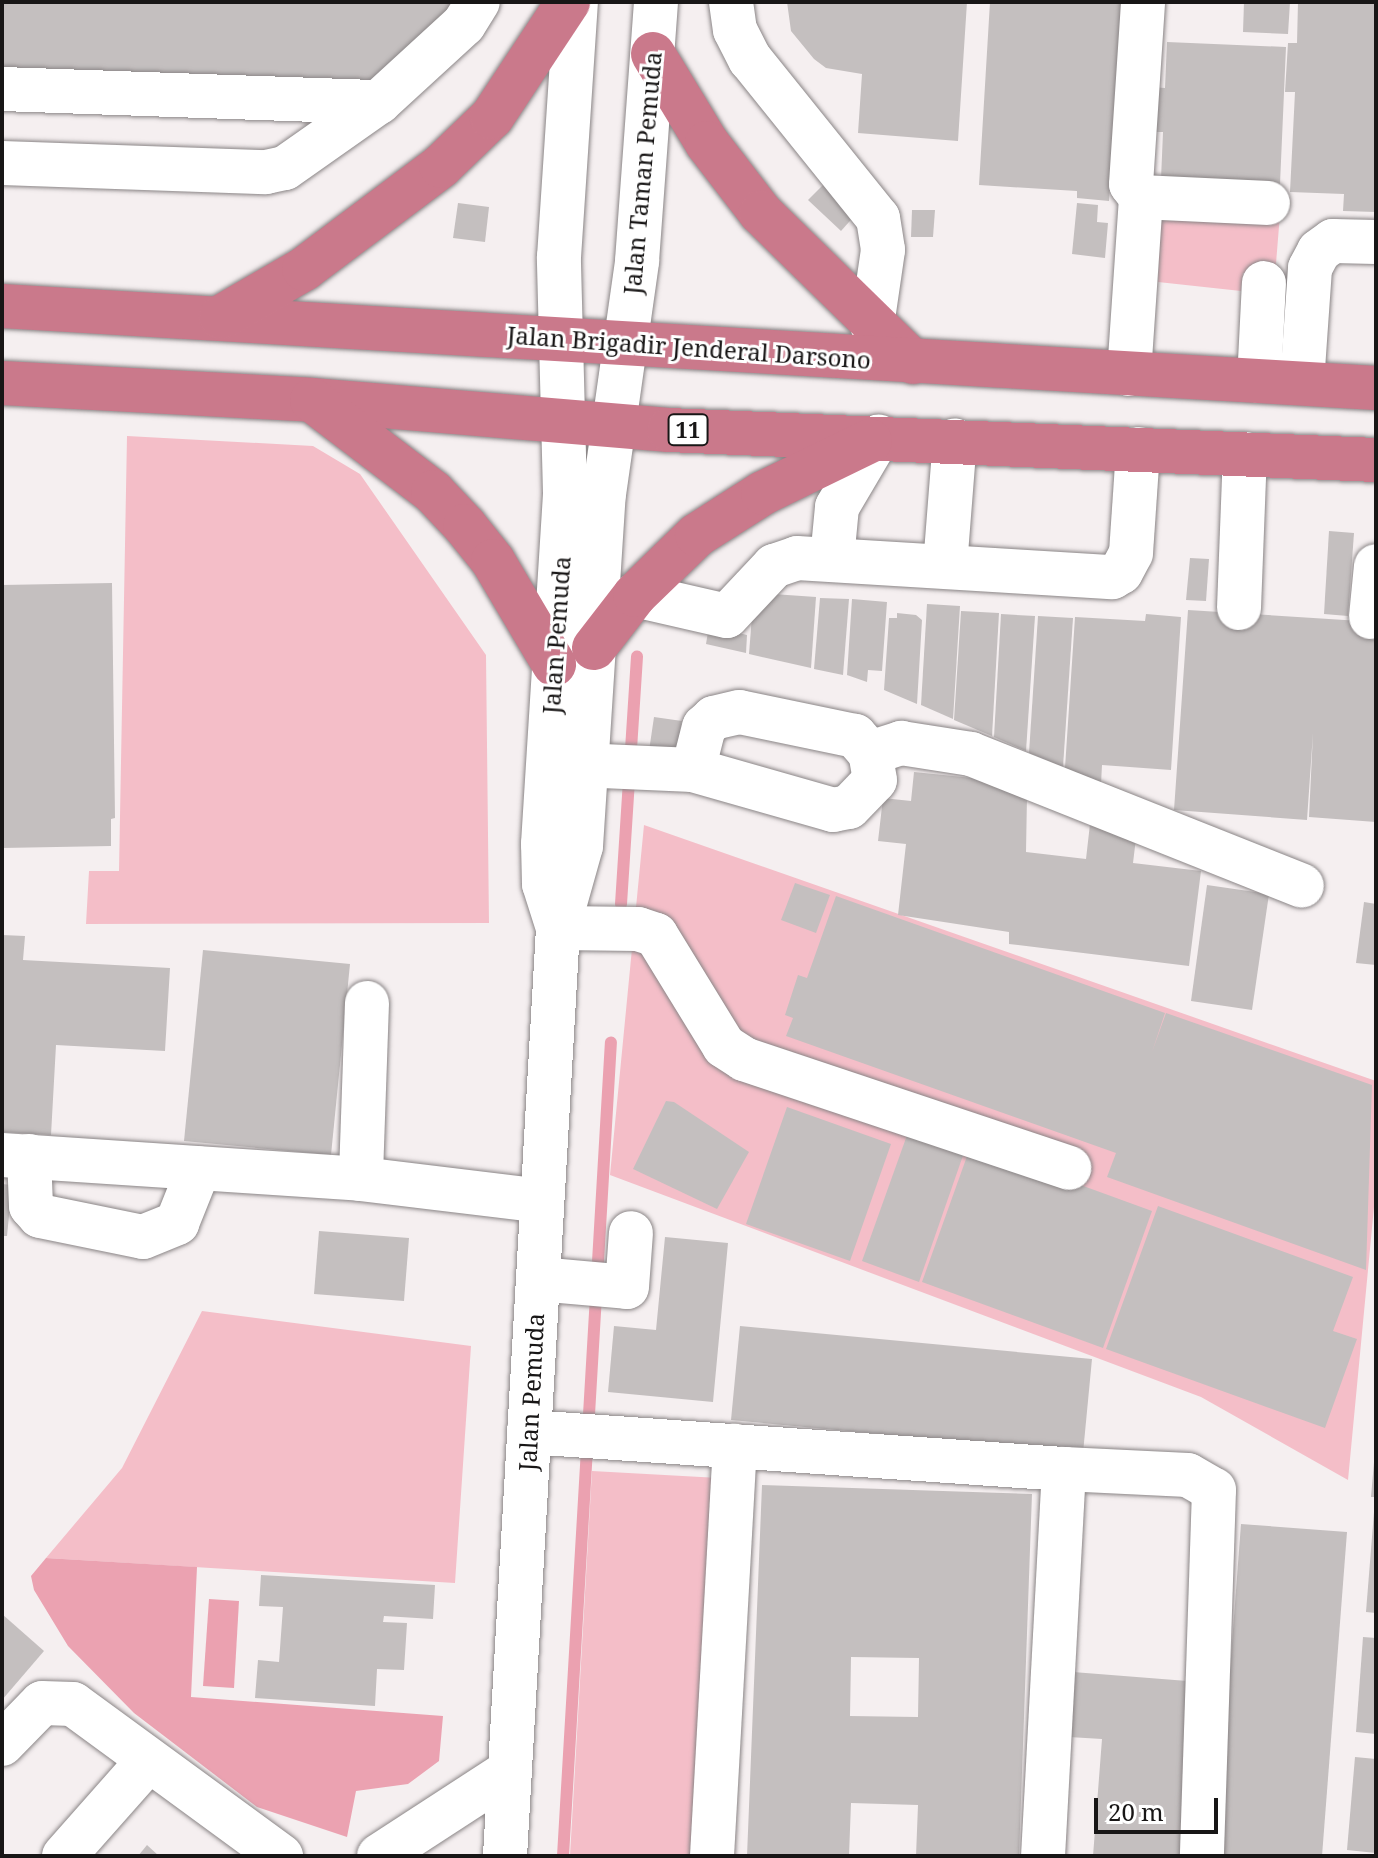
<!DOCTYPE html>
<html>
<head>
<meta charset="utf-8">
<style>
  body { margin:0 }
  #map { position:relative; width:1378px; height:1858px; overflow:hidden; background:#f5eff0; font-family:"Noto Serif",serif }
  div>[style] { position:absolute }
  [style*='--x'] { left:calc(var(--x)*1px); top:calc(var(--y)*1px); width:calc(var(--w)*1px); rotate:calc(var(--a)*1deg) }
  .green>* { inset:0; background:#f4bec8 }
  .forest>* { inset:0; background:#eba2b1 }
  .water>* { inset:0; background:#eba1b0 }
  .stream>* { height:12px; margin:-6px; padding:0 6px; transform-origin:6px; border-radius:6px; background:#eba1b0 }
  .building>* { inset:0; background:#c4bfbf }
  .roads { filter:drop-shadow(0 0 2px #8a8586) drop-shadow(0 0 2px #8a8586) }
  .minor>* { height:44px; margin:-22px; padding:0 22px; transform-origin:22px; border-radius:22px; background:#fff }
  .highway>* { height:44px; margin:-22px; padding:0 22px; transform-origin:22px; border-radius:22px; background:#ca798b }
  span { translate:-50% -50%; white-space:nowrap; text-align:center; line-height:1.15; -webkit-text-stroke:6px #fff; paint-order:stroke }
  .shield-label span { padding:2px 6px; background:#fff; border:2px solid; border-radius:6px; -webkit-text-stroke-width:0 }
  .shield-label { font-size:22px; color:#181616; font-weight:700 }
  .street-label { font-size:24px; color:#181616 }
  .frame { position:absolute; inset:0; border:4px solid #181616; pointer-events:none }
  .scale { position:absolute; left:1094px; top:1798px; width:124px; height:36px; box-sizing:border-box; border:4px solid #181616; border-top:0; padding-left:10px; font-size:24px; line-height:28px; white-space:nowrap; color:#181616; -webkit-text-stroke:6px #fff; paint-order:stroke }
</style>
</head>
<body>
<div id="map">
  <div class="green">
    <i style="clip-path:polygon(1161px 207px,1280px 214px,1275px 276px,1243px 273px,1241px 291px,1158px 282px)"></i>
    <i style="clip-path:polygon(127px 436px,313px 446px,360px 474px,486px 655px,489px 923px,86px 924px,89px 871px,119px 871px)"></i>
    <i style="clip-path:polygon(644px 825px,1376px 1081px,1376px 1186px,1348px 1480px,1201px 1397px,610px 1175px)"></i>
    <i style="clip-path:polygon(202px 1311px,471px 1346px,455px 1583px,46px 1558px,122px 1468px)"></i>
    <i style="clip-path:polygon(592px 1471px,719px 1478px,697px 1856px,570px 1856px)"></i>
  </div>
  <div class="forest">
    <i style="clip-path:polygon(46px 1558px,197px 1567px,191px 1697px,443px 1716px,439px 1761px,408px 1784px,356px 1791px,347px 1837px,257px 1807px,134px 1713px,68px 1646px,34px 1590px,31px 1576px)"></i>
  </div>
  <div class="water">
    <i style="clip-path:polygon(209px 1599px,239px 1601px,234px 1688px,203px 1686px)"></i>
  </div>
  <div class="stream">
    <i style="--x:621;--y:904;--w:248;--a:-86.3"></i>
    <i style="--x:563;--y:1856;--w:815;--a:-86.63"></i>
  </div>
  <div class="building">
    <i style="clip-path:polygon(2px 2px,457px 2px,373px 81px,2px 70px)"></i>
    <i style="clip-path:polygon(787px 2px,967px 2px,958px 141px,858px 133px,862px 74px,826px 68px,814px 59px,791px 31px)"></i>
    <i style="clip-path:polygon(990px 2px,1121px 2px,1109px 201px,1077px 198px,1077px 191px,979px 185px)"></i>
    <i style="clip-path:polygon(1244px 2px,1290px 2px,1288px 34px,1243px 32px)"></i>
    <i style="clip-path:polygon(1298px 2px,1376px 2px,1376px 212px,1343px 211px,1344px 194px,1290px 192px,1295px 92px,1285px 92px,1288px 43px,1297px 43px)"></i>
    <i style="clip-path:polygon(1167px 42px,1286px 47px,1280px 184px,1161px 179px,1163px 132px,1148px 132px,1151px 87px,1165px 88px)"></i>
    <i style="clip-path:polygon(824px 184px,857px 213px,841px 231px,808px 200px)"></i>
    <i style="clip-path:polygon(458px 203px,489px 207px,485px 242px,453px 238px)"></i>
    <i style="clip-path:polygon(1077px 203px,1098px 205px,1097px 222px,1108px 223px,1105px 258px,1072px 254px)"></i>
    <i style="clip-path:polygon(912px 210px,935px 210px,933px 237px,911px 237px)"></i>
    <i style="clip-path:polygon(1329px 531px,1354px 533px,1348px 616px,1324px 614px)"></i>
    <i style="clip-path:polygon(1190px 558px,1209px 559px,1206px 601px,1186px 600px)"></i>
    <i style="clip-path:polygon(112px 583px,115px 818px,111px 819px,111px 846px,2px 848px,2px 585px)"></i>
    <i style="clip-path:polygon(773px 594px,816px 597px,811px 668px,749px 654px,752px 616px)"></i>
    <i style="clip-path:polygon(820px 598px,849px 599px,843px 675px,814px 669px)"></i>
    <i style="clip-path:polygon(852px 599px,887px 602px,882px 671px,868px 670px,867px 682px,847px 675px)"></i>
    <i style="clip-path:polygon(927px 604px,960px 606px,953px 719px,921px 705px)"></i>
    <i style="clip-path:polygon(1188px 610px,1376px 622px,1376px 822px,1309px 817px,1313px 733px,1307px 820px,1174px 810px)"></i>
    <i style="clip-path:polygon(961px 611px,999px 613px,992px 736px,954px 720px)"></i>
    <i style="clip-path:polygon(897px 613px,916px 615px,922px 620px,917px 704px,884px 690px,889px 618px,897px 618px)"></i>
    <i style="clip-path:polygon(1001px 614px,1035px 616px,1026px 751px,994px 737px)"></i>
    <i style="clip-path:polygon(1146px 614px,1181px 617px,1171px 770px,1102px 765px,1101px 784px,1065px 768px,1075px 617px,1145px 621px)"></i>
    <i style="clip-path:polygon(1038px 616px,1073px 618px,1063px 767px,1029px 753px)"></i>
    <i style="clip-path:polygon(709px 626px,747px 635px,746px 653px,706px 644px)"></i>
    <i style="clip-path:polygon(654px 717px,682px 721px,676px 755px,649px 751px)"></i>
    <i style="clip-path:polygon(914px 772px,992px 780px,1027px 796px,1026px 852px,1086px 859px,1090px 824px,1137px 830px,1133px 863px,1201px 871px,1189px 966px,1009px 944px,1009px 932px,898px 915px,906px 844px,878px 841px,883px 798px,911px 801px)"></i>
    <i style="clip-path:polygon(795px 883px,830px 895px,816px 933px,781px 920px)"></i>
    <i style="clip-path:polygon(1207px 885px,1269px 894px,1252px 1010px,1191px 1001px)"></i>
    <i style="clip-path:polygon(836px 896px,1165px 1013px,1152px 1052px,1166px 1013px,1372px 1085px,1366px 1270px,1107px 1177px,1116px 1153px,786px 1036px,793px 1018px,785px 1015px,798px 975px,807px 978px)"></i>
    <i style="clip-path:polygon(1364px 902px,1376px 904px,1376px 965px,1356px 963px)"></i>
    <i style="clip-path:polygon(2px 935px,25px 936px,23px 960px,170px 968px,165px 1051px,56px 1045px,51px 1135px,2px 1132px)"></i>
    <i style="clip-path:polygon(203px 950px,350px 964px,331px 1155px,184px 1141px)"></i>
    <i style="clip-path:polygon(666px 1101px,674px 1102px,749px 1152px,717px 1209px,633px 1169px)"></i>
    <i style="clip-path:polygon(787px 1107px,891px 1144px,850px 1261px,746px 1224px)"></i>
    <i style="clip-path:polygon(911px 1124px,967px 1144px,919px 1282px,862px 1261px)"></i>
    <i style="clip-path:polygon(971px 1145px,1152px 1211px,1103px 1348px,922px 1282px)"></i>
    <i style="clip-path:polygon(2px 1184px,12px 1185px,7px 1236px,2px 1236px)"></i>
    <i style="clip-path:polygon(1158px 1206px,1353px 1277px,1333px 1331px,1357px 1339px,1325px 1428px,1106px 1349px)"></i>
    <i style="clip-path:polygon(319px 1231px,409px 1238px,404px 1301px,314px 1294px)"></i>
    <i style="clip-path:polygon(665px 1237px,728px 1243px,713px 1402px,608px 1392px,614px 1326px,656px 1330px)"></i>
    <i style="clip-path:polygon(740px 1326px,1092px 1359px,1083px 1453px,731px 1420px)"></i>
    <i style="clip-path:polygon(1374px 1462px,1376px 1462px,1376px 1497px,1371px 1497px)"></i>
    <i style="clip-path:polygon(evenodd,762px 1485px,1032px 1494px,1019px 1856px,916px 1856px,918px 1805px,851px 1803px,849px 1856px,747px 1856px,762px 1485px,851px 1657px,919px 1658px,918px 1717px,850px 1716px,851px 1657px)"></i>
    <i style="clip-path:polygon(1374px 1512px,1376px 1512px,1376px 1613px,1366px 1612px)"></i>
    <i style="clip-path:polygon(1241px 1524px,1347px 1532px,1322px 1856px,1216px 1856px)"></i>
    <i style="clip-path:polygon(261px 1575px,435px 1585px,433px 1619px,384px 1616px,383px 1622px,407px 1623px,404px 1670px,377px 1669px,375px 1706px,255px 1698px,258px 1660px,279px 1662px,283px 1607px,259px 1606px)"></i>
    <i style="clip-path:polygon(2px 1614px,44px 1651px,2px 1700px)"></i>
    <i style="clip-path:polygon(1363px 1637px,1376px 1638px,1376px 1734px,1356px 1732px)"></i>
    <i style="clip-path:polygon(1073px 1672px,1200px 1682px,1186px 1856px,1093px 1856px,1102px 1739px,1069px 1737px)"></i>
    <i style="clip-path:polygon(1355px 1757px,1376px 1759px,1376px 1853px,1347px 1850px)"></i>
    <i style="clip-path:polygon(147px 1845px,159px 1856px,138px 1856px)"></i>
  </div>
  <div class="roads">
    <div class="minor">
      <i style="--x:731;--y:2;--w:28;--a:82"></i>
      <i style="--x:735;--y:30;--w:33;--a:63"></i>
      <i style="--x:750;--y:59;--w:204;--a:51.2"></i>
      <i style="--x:878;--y:218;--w:32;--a:81"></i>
      <i style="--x:883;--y:250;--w:76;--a:98.3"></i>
      <i style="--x:2;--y:89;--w:377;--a:2"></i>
      <i style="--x:2;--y:163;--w:264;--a:2"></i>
      <i style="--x:266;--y:172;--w:19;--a:-12"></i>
      <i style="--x:285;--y:168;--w:115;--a:-35.1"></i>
      <i style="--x:379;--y:102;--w:115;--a:-42.5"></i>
      <i style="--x:464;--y:24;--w:26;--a:-58"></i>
      <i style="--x:1141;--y:197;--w:127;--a:2.7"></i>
      <i style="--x:1129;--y:374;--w:177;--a:-86.1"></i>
      <i style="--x:1141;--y:197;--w:16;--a:-128"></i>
      <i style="--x:1131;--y:184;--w:182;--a:-86.2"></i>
      <i style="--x:1259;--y:381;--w:98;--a:-87.1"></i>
      <i style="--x:1302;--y:383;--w:115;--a:-86"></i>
      <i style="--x:1310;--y:268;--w:19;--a:-62"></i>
      <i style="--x:1319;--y:251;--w:17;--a:-36"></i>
      <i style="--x:1333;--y:241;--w:43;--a:1.3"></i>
      <i style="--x:832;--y:559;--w:52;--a:-84.5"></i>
      <i style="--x:837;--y:507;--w:82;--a:-59.4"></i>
      <i style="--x:945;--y:566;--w:126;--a:-85.5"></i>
      <i style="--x:635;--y:595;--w:94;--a:12.9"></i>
      <i style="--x:727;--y:616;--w:69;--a:-46.8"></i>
      <i style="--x:774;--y:566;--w:24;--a:-19"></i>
      <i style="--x:797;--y:558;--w:316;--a:3.5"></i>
      <i style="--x:1112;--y:577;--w:10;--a:-29"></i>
      <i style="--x:1121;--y:572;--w:21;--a:-62"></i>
      <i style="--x:1131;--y:553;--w:104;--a:-86.1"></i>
      <i style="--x:1239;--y:608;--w:154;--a:-87.8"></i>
      <i style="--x:1371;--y:617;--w:51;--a:-84.4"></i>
      <i style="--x:870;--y:753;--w:33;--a:-18"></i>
      <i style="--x:901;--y:743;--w:71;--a:8.9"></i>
      <i style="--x:971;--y:754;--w:356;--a:21.7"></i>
      <i style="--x:557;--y:764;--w:136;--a:2.5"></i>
      <i style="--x:693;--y:770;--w:146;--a:15.9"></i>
      <i style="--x:833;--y:810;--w:16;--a:-11"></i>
      <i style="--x:849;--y:807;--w:37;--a:-46"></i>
      <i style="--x:875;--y:780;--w:27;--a:-100"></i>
      <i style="--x:870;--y:753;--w:23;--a:-131"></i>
      <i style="--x:855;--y:736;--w:118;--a:-168.3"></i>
      <i style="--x:739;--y:712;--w:26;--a:167"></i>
      <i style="--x:714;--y:718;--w:13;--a:138"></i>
      <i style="--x:704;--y:727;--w:44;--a:104.3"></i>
      <i style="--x:558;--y:928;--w:46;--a:-107.7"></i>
      <i style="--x:544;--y:884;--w:40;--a:-91.4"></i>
      <i style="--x:543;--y:844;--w:352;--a:-86.4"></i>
      <i style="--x:565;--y:493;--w:236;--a:-91.5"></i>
      <i style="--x:559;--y:257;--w:256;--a:-86.2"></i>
      <i style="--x:558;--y:928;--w:80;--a:0.7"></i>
      <i style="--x:638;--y:929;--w:19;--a:18"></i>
      <i style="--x:656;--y:935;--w:130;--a:58.5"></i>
      <i style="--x:724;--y:1046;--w:24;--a:33"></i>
      <i style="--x:744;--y:1059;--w:343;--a:18.5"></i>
      <i style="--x:367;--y:1003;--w:176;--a:92"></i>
      <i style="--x:361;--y:1179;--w:182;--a:6.9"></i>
      <i style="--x:2;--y:1155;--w:360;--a:3.8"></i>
      <i style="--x:29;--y:1156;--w:50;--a:87.7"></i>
      <i style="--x:31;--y:1206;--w:13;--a:48"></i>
      <i style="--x:40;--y:1216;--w:105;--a:11.5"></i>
      <i style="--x:143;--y:1237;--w:37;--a:-22"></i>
      <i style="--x:177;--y:1223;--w:59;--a:-68.2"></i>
      <i style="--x:538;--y:1279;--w:89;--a:5.1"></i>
      <i style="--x:627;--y:1287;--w:54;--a:-85.8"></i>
      <i style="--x:529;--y:1432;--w:536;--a:3.96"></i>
      <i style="--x:1064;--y:1469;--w:388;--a:93.1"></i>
      <i style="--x:1064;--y:1469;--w:124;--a:2.8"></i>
      <i style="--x:1188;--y:1475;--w:30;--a:30"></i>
      <i style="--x:1214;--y:1490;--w:366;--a:91.9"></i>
      <i style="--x:2;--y:1744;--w:57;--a:-45.7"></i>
      <i style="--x:42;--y:1703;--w:31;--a:2"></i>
      <i style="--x:73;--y:1704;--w:258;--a:36.2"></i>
      <i style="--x:64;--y:1856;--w:128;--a:-48.5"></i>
      <i style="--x:379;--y:1856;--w:156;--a:-33"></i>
      <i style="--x:505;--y:1856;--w:930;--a:-86.73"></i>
      <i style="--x:558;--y:928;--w:85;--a:-74.3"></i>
      <i style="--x:581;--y:846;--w:353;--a:-86.3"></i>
      <i style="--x:604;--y:494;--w:235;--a:-81.9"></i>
      <i style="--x:637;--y:261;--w:260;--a:-85.8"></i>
      <i style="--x:712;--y:1856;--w:411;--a:-86.8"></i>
    </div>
    <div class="highway">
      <i style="--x:653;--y:54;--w:104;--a:58.8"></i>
      <i style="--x:707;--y:143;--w:88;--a:52.4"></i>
      <i style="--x:761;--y:213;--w:213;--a:44.4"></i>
      <i style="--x:2;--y:306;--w:1376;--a:3.42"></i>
      <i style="--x:221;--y:317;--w:96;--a:-30"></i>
      <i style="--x:304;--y:269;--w:171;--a:-36.9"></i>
      <i style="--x:441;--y:166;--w:71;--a:-43.9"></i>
      <i style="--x:492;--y:117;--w:138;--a:-56.5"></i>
      <i style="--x:2;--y:383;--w:310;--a:3.1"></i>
      <i style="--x:312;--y:400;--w:358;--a:4.8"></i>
      <i style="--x:669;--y:430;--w:708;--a:2.43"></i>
      <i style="--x:312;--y:400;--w:152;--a:37.2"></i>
      <i style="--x:433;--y:492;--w:47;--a:46.7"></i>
      <i style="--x:465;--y:526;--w:45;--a:51.3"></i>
      <i style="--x:493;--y:561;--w:120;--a:59.4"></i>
      <i style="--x:594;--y:648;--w:67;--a:-52.3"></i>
      <i style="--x:635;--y:595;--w:86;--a:-44.1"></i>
      <i style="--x:697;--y:535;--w:78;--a:-32.5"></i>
      <i style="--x:763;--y:493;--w:119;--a:-25.9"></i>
    </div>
  </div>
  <div class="shield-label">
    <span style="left:688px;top:430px">11</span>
  </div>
  <div class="street-label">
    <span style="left:642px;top:173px;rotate:-85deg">Jalan Taman Pemuda</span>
    <span style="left:689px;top:347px;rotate:4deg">Jalan Brigadir Jenderal Darsono</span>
    <span style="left:556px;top:635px;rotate:-86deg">Jalan Pemuda</span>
    <span style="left:531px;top:1392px;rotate:-87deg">Jalan Pemuda</span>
  </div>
  <div class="frame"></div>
  <div class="scale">20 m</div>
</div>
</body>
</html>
